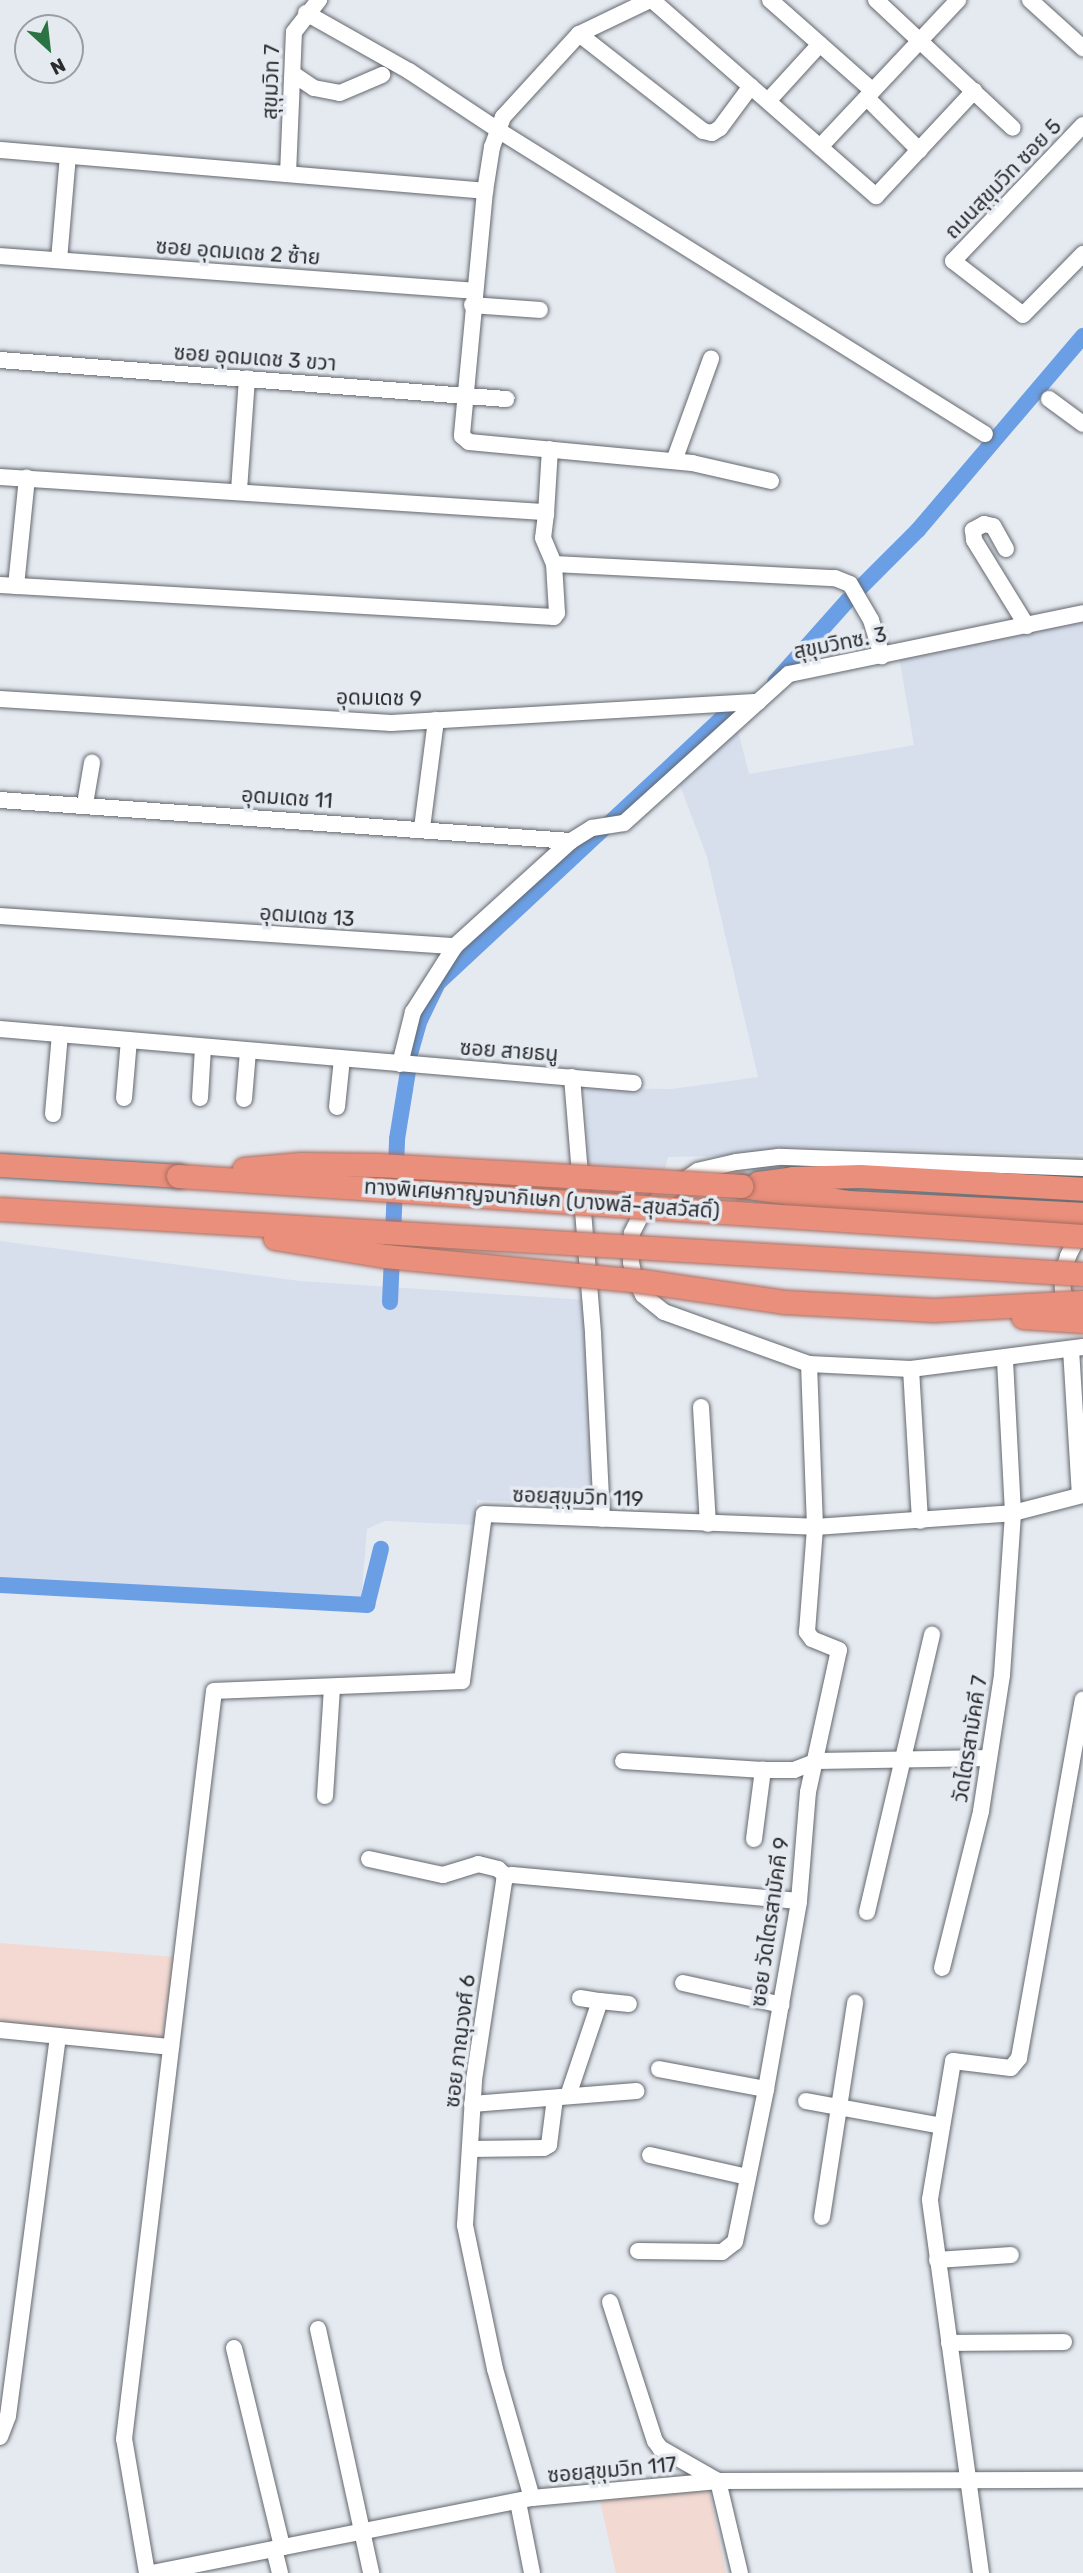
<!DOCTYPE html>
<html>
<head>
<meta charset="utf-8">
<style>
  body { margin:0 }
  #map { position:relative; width:1083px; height:2573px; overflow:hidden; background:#e5eaf1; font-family:Rubik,"Noto Sans Thai",sans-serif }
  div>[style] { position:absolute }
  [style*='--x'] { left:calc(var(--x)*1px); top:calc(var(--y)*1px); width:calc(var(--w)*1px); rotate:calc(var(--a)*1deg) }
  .commercial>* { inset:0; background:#f2d9d1 }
  .built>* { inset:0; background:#d7dfed }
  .education>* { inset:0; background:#f3d9d2 }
  .canal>* { height:16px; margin:-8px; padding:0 8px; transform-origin:8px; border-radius:8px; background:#6b9fe5 }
  .roads { filter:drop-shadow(0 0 2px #64686e) drop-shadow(0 0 2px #64686e) }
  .minor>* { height:16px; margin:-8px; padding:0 8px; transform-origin:8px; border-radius:8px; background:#fff }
  .highway>* { height:23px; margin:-11.5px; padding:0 11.5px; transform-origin:11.5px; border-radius:11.5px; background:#e98f7b }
  .bridges { filter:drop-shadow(0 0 2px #a66c60) drop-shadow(0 0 2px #a66c60) }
  .highway-bridge>* { height:23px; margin:-11.5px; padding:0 11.5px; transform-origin:11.5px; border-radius:11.5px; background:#e98f7b }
  span { translate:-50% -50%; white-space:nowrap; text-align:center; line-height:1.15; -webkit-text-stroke:7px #e5eaf1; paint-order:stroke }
  .street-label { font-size:21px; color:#292b2d }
  .north { position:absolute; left:14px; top:14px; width:70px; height:70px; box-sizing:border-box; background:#e5eaf1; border:2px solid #9a9ea3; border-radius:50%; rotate:153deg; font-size:19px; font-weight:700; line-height:28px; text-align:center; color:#292b2d }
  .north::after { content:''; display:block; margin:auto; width:24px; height:32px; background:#297442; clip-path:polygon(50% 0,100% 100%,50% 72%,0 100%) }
</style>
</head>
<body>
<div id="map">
  <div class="commercial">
    <i style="clip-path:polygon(709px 2490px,726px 2573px,616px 2573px,598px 2492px)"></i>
  </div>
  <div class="built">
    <i style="clip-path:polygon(1083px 614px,1083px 1154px,791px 1147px,790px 1154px,668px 1157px,665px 1170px,589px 1166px,586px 1088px,672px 1089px,758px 1077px,707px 857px,679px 783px,738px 731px,749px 774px,914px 745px,899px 656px)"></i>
    <i style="clip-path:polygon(0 1241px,300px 1281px,585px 1300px,592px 1496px,584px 1505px,477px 1500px,474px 1525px,385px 1521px,367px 1529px,361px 1602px,0 1591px)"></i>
  </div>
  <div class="education">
    <i style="clip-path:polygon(0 1943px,175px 1957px,162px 2040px,0 2026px)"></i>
  </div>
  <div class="canal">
    <i style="--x:858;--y:590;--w:85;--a:-45"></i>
    <i style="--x:918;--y:530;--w:255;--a:-49.6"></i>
    <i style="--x:775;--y:682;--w:110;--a:-48.3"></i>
    <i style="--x:410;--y:1054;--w:35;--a:-74"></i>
    <i style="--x:420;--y:1020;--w:41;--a:-64.1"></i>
    <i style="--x:438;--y:983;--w:393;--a:-43"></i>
    <i style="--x:725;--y:715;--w:29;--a:-22"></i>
    <i style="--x:390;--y:1302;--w:163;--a:-87.5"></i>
    <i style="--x:397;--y:1139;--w:69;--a:-80.8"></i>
    <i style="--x:0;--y:1585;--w:368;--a:3.1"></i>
    <i style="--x:367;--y:1605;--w:58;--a:-76"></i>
  </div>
  <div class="roads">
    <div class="minor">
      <i style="--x:650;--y:0;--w:79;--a:154.4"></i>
      <i style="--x:579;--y:34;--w:113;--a:132.5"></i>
      <i style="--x:503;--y:117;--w:32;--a:110"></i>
      <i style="--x:492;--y:147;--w:45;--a:99"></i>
      <i style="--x:485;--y:191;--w:246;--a:95.4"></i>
      <i style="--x:462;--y:436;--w:9;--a:41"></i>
      <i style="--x:469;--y:442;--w:224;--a:5.4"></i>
      <i style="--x:692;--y:463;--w:81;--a:12.8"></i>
      <i style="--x:652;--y:0;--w:298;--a:41.2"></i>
      <i style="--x:876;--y:196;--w:144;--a:-47"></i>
      <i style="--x:770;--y:0;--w:137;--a:41.5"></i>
      <i style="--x:876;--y:0;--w:187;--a:43.1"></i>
      <i style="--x:1030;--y:0;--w:72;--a:42.2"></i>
      <i style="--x:306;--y:13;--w:118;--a:29.4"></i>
      <i style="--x:409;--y:71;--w:107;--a:33.5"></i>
      <i style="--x:498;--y:130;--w:574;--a:31.97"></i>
      <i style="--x:579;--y:34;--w:157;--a:38"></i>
      <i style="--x:703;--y:131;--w:9;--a:13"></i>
      <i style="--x:712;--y:133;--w:9;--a:-32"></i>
      <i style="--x:720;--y:128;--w:52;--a:-53.6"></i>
      <i style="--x:293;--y:74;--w:25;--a:34"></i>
      <i style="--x:314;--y:88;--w:26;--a:11"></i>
      <i style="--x:340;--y:93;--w:46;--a:-23.2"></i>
      <i style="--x:867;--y:98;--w:74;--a:45"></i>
      <i style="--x:768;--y:101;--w:77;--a:-47.6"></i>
      <i style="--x:1083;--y:125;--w:188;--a:133.7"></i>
      <i style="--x:953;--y:261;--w:88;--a:37.6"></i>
      <i style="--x:1023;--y:315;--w:86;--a:-45.5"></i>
      <i style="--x:820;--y:147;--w:202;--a:-46.8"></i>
      <i style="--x:0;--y:150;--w:487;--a:4.8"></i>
      <i style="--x:288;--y:174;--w:142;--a:-87.6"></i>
      <i style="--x:294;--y:32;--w:41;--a:-52"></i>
      <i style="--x:0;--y:256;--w:474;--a:4.2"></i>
      <i style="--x:59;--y:260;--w:104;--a:-85.1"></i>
      <i style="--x:472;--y:305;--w:68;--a:4.2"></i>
      <i style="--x:0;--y:360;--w:508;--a:4.41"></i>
      <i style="--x:1049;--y:399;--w:42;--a:36.3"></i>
      <i style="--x:674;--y:461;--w:109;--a:-70.1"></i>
      <i style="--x:0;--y:477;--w:544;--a:3.69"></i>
      <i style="--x:543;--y:512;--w:4;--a:34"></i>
      <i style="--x:546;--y:514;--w:24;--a:97"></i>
      <i style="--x:543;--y:538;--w:28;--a:67"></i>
      <i style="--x:554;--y:564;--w:281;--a:2.9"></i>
      <i style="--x:835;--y:578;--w:16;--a:22"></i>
      <i style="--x:850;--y:584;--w:42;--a:59.7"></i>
      <i style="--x:871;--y:620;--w:38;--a:73"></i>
      <i style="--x:239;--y:490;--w:112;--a:-85.9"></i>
      <i style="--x:546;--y:514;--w:65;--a:-86.5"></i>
      <i style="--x:1006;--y:549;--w:26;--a:-119"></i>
      <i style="--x:993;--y:526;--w:9;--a:-167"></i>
      <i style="--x:984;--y:524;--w:13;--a:151"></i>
      <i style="--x:973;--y:530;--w:10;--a:84"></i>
      <i style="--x:974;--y:540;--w:101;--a:58.4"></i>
      <i style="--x:0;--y:585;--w:555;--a:3.31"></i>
      <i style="--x:554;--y:617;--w:5;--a:-53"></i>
      <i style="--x:557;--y:613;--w:49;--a:-93.5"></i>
      <i style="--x:16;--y:586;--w:109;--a:-84.2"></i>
      <i style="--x:0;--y:699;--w:392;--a:3.5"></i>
      <i style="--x:391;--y:723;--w:368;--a:-3.3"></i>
      <i style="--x:0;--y:800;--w:572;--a:4.11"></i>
      <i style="--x:85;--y:804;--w:42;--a:-80.3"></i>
      <i style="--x:422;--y:828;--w:109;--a:-82.6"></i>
      <i style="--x:0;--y:916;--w:456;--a:3.8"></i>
      <i style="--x:455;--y:946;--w:156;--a:-42.2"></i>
      <i style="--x:571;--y:841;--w:25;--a:-32"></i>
      <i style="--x:592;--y:828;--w:32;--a:-9"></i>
      <i style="--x:624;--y:823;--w:222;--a:-42.1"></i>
      <i style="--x:789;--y:674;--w:300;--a:-11.7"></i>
      <i style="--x:0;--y:1029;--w:636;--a:4.87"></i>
      <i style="--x:400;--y:1064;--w:54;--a:-76"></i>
      <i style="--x:413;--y:1012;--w:78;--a:-57.5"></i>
      <i style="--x:572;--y:1077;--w:258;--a:85.3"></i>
      <i style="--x:593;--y:1334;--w:185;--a:87.2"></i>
      <i style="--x:124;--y:1098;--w:58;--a:-85.1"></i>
      <i style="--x:200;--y:1098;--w:51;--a:-86.6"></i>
      <i style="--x:244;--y:1099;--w:48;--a:-85.2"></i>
      <i style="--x:337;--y:1107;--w:48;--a:-84.1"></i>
      <i style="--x:53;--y:1114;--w:80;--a:-85"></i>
      <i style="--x:1083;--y:1168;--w:305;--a:-177.9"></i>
      <i style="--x:778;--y:1157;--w:42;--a:173.2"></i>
      <i style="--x:736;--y:1162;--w:39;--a:167"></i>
      <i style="--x:698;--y:1171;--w:45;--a:146"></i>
      <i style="--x:661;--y:1196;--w:30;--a:135"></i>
      <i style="--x:640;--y:1217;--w:18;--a:117"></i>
      <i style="--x:632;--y:1233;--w:29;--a:92"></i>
      <i style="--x:631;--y:1262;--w:15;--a:79"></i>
      <i style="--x:634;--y:1277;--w:20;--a:63"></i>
      <i style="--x:643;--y:1295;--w:27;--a:39"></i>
      <i style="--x:664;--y:1312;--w:154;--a:19.7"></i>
      <i style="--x:809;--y:1364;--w:102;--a:2.8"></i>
      <i style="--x:911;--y:1369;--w:173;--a:-7.3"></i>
      <i style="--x:1072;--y:1309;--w:19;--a:-118"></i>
      <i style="--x:1063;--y:1292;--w:17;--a:-93"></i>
      <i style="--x:1062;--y:1275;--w:20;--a:-72"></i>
      <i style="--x:1068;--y:1256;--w:30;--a:-63"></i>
      <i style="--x:1071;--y:1349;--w:146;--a:86.5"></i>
      <i style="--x:911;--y:1369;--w:152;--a:86.6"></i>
      <i style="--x:701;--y:1407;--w:117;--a:86.6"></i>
      <i style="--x:623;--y:1761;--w:140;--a:3.7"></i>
      <i style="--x:763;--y:1770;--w:31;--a:0"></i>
      <i style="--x:794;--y:1770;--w:25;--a:-21"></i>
      <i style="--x:817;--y:1761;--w:172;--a:-1"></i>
      <i style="--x:325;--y:1796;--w:109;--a:-86.3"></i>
      <i style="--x:754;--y:1839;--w:70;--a:-82.6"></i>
      <i style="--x:369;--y:1859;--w:76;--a:12.2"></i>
      <i style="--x:443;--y:1875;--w:37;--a:-17"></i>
      <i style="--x:478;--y:1864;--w:21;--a:14"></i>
      <i style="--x:498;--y:1869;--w:11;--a:41"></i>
      <i style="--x:867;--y:1912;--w:285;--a:-76.8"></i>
      <i style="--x:942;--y:1968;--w:162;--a:-76"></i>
      <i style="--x:981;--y:1811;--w:138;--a:-81.2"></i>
      <i style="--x:1002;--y:1675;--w:162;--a:-86.1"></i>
      <i style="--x:1013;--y:1513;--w:155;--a:-93"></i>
      <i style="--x:683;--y:1983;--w:101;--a:12.5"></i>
      <i style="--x:580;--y:1998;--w:20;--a:9"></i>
      <i style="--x:0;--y:2030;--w:172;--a:5.7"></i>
      <i style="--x:659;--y:2069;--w:109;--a:10.6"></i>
      <i style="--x:568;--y:2096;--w:100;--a:-71.4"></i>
      <i style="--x:600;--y:2001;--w:29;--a:6"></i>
      <i style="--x:806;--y:2101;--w:138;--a:10.4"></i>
      <i style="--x:472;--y:2104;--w:165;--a:-4.5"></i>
      <i style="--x:470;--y:2149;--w:74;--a:-0.8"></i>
      <i style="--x:544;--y:2148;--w:6;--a:-31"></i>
      <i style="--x:549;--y:2145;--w:47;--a:-82.7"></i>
      <i style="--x:650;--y:2155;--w:100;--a:12.7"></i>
      <i style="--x:822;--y:2217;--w:217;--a:-81.2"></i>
      <i style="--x:638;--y:2251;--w:84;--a:0.7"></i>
      <i style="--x:722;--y:2252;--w:16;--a:-38"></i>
      <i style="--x:735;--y:2242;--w:156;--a:-78.5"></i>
      <i style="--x:766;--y:2089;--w:191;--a:-80"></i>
      <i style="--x:799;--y:1901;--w:109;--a:-85.3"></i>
      <i style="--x:808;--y:1792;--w:145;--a:-77.7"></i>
      <i style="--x:839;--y:1650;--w:29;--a:-158"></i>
      <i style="--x:812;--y:1639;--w:9;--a:-126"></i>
      <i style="--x:807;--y:1632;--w:105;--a:-85.6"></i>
      <i style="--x:815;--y:1527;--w:163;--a:-92.1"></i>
      <i style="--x:937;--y:2260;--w:74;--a:-3.9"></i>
      <i style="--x:610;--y:2302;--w:146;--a:72.1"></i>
      <i style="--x:655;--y:2441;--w:9;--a:54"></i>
      <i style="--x:660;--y:2448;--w:67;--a:29.6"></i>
      <i style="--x:718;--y:2481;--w:95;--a:76.6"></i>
      <i style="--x:318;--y:2329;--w:250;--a:77.7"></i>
      <i style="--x:949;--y:2343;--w:115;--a:-0.5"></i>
      <i style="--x:234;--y:2348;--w:205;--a:76.4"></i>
      <i style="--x:0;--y:2437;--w:22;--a:-69"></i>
      <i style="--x:8;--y:2416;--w:383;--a:-82.5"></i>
      <i style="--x:532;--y:2498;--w:134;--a:-106"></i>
      <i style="--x:495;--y:2369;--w:147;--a:-101.8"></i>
      <i style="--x:465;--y:2225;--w:145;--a:-86.4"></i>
      <i style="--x:474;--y:2080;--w:201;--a:-81.4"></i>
      <i style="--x:504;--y:1881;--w:5;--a:-68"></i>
      <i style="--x:506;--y:1876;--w:6;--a:-9"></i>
      <i style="--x:512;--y:1875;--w:288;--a:5.2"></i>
      <i style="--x:518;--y:2502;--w:72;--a:78.8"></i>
      <i style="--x:274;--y:2549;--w:25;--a:76"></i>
      <i style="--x:147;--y:2573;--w:136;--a:-99.7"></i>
      <i style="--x:124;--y:2439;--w:753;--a:-83.14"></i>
      <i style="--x:214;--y:1691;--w:248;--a:-2.3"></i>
      <i style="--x:462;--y:1681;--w:168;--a:-82.5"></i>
      <i style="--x:484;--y:1514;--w:331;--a:2.2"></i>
      <i style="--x:815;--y:1527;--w:198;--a:-4"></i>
      <i style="--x:1013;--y:1513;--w:72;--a:-14.4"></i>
      <i style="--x:152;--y:2573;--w:387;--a:-11.2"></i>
      <i style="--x:532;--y:2498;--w:187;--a:-5.2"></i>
      <i style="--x:718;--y:2481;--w:365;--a:-0.2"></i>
      <i style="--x:981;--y:2573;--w:377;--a:-97.8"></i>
      <i style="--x:930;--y:2199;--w:140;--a:-80.5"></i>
      <i style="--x:953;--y:2061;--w:58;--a:6.9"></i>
      <i style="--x:1011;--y:2068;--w:13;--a:-51"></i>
      <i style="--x:1019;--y:2058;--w:364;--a:-79.9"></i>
    </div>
    <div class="highway">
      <i style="--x:0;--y:1165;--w:178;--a:3.5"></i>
      <i style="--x:758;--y:1183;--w:34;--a:-8"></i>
      <i style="--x:792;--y:1178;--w:68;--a:-1.7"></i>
      <i style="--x:860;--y:1176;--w:223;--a:3.3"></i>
      <i style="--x:741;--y:1186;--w:110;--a:8.4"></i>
      <i style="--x:850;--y:1202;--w:233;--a:2.9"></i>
    </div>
  </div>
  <div class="bridges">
    <div class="highway-bridge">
      <i style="--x:244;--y:1169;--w:57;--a:-5"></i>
      <i style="--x:301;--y:1164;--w:77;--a:0.7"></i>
      <i style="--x:378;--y:1165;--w:364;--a:3.3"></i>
      <i style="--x:178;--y:1176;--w:907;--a:3.79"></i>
      <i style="--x:0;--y:1209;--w:1085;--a:3.43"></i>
      <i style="--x:275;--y:1238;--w:111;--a:9.3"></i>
      <i style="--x:385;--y:1256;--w:258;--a:5.6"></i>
      <i style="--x:642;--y:1281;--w:145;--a:8.4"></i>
      <i style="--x:785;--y:1302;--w:149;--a:3.1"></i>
      <i style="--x:934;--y:1310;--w:149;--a:-3.1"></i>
      <i style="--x:1023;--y:1317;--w:60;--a:3.8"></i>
    </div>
  </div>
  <div class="street-label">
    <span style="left:271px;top:82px;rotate:-88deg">สุขุมวิท 7</span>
    <span style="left:1003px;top:179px;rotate:-46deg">ถนนสุขุมวิท ซอย 5</span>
    <span style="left:238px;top:252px;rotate:4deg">ซอย อุดมเดช 2 ซ้าย</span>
    <span style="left:255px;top:358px;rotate:4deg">ซอย อุดมเดช 3 ขวา</span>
    <span style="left:840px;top:643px;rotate:-11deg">สุขุมวิทซ. 3</span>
    <span style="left:379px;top:698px;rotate:1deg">อุดมเดช 9</span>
    <span style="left:287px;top:798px;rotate:4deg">อุดมเดช 11</span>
    <span style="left:307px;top:916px;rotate:4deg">อุดมเดช 13</span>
    <span style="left:509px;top:1051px;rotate:4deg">ซอย สายธนู</span>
    <span style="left:542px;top:1199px;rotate:4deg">ทางพิเศษกาญจนาภิเษก (บางพลี-สุขสวัสดิ์)</span>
    <span style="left:578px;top:1497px;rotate:2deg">ซอยสุขุมวิท 119</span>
    <span style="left:970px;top:1739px;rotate:-81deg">วัดไตรสามัคคี 7</span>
    <span style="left:770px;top:1922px;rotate:-82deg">ซอย วัดไตรสามัคคี 9</span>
    <span style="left:460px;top:2041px;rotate:-83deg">ซอย ภาณุวงศ์ 6</span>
    <span style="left:612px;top:2470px;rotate:-5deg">ซอยสุขุมวิท 117</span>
  </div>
  <div class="north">N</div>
</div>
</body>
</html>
